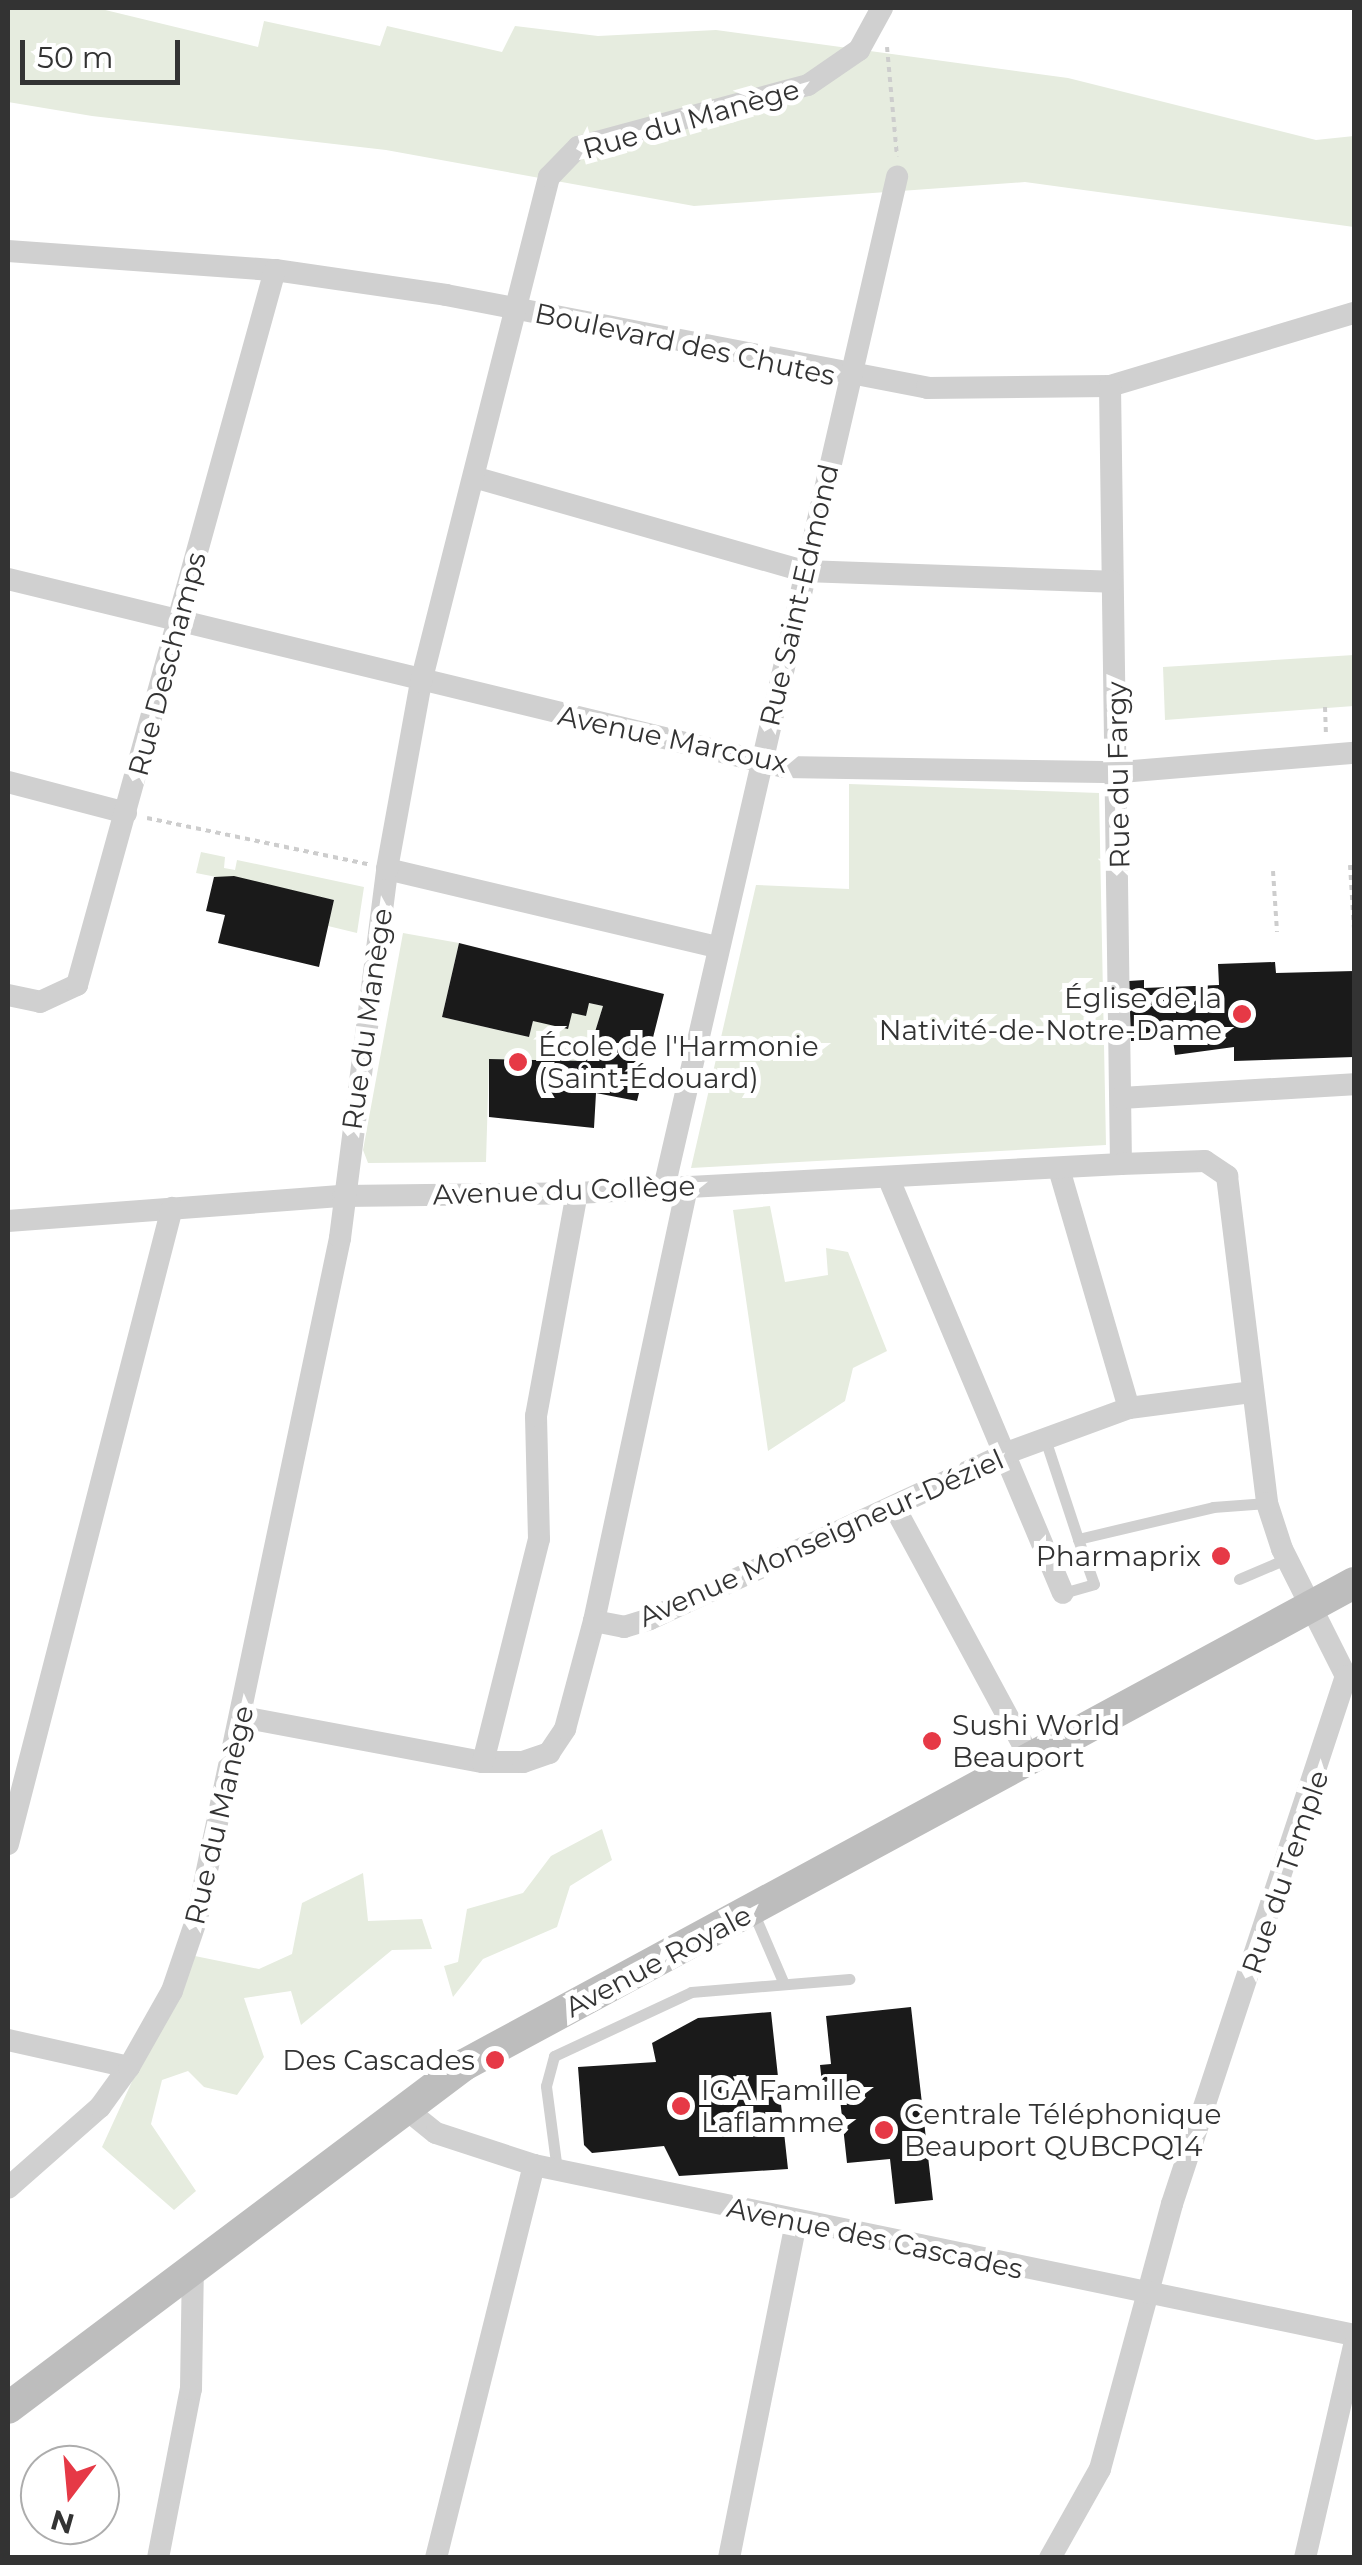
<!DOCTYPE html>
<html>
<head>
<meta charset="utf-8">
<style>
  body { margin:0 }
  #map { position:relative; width:1362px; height:2565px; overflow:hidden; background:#fff; font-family:Montserrat,sans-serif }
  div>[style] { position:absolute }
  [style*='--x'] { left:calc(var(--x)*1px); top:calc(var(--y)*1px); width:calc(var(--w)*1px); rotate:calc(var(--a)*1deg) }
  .green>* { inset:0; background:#e6ecdf }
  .building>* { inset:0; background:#1a1a1a }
  .path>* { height:4px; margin-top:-2px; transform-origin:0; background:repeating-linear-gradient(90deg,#cdcdcd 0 5px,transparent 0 10px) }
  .lane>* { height:11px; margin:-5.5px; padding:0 5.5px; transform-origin:5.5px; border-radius:5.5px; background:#d0d0d0 }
  .street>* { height:22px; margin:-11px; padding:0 11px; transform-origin:11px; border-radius:11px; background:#d0d0d0 }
  .secondary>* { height:32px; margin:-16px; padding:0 16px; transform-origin:16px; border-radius:16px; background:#bdbdbd }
  .dots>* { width:28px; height:28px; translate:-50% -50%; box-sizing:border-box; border:5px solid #fff; border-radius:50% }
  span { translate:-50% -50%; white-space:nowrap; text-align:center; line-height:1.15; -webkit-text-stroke:10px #fff; paint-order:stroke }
  .street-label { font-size:28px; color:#333 }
  .poi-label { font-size:28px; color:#333 }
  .right { translate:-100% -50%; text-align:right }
  .left { translate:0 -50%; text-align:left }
  .frame { position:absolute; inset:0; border:10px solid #333; pointer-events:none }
  .north { position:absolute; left:20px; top:2445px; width:100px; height:100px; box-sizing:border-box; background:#fff; border:2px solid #adadad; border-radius:50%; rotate:196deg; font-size:28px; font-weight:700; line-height:40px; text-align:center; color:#333 }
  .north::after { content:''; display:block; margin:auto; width:35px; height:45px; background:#e63946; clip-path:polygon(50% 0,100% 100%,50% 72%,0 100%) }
  .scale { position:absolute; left:20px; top:40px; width:160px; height:45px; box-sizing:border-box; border:5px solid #333; border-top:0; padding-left:12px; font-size:30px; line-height:35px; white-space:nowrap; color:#333; -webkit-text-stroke:8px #fff; paint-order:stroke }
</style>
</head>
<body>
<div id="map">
  <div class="green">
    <i style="clip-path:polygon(8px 8px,97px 8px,258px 47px,264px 21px,380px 46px,387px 26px,502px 52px,515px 26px,598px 36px,716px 30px,1068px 78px,1316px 140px,1354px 136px,1354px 227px,1025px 182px,694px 206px,386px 150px,92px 116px,8px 102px)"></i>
    <i style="clip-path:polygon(1354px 655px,1354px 706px,1165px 720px,1163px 667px)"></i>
    <i style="clip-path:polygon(849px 784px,1099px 793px,1106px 1145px,691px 1168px,756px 885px,849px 889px)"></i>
    <i style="clip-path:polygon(201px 852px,225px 857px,224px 868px,235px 870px,237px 860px,364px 887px,357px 933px,328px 926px,334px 900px,196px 873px)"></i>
    <i style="clip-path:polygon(403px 933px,459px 943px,442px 1017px,529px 1037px,533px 1021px,589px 1003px,603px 1006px,586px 1061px,489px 1060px,486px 1162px,368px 1163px,363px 1150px)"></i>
    <i style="clip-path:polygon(770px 1206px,785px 1282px,828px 1275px,826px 1248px,848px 1252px,887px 1351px,853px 1368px,845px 1401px,768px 1451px,733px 1210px)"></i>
    <i style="clip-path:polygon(602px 1829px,612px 1860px,570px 1886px,557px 1927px,483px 1959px,453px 1997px,444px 1966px,458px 1962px,467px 1909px,523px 1893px,551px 1856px)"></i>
    <i style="clip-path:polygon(363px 1873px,368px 1921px,422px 1919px,432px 1949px,392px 1950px,301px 2025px,291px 1991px,244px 1998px,264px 2057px,237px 2095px,204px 2087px,188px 2071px,162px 2080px,151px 2124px,196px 2191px,174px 2210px,102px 2147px,190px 1955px,259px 1969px,292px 1954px,302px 1903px)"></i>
  </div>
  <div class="building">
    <i style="clip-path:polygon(234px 876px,334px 900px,319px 967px,218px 943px,225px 915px,206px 911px,214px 877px)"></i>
    <i style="clip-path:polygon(459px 943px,664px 994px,637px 1101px,596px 1093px,594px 1128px,489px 1117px,489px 1059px,586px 1061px,603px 1006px,589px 1003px,586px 1016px,572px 1013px,568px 1029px,533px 1021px,529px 1037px,442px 1017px)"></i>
    <i style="clip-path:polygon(1275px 962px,1276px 973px,1354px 971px,1354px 1057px,1234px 1061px,1234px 1047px,1175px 1055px,1173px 1040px,1131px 1041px,1129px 981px,1144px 980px,1144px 988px,1219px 985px,1218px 964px)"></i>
    <i style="clip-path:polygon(911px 2007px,933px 2200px,895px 2204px,890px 2159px,847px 2163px,840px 2099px,824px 2101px,820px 2065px,831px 2064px,826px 2016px)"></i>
    <i style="clip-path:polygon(771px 2012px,788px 2169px,679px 2176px,664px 2146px,592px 2153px,584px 2145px,578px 2067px,656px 2062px,652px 2043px,698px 2018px)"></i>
  </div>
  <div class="path">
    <i style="--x:887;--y:47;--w:110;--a:84.8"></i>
    <i style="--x:1325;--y:707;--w:29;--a:88"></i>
    <i style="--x:147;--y:818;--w:226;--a:11.8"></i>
    <i style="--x:1350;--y:865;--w:63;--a:86.4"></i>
    <i style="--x:1273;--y:871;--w:61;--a:86.2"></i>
  </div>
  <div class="lane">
    <i style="--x:1045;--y:1439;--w:105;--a:71.7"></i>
    <i style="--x:1078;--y:1539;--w:139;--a:-13.3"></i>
    <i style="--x:1213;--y:1507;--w:54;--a:-4.2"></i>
    <i style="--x:1239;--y:1579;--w:51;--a:-23.1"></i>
    <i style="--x:1063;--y:1593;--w:32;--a:-16"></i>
    <i style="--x:1094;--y:1584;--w:48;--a:-109.6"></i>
    <i style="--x:754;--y:1914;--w:76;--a:66.8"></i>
    <i style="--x:557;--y:2170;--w:85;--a:-97.5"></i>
    <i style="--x:546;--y:2086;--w:31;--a:-75"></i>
    <i style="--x:554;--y:2056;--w:151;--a:-25"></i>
    <i style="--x:691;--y:1992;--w:159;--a:-4.7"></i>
  </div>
  <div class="street">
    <i style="--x:8;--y:251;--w:268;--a:4.1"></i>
    <i style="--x:275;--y:270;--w:173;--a:8.3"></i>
    <i style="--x:446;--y:295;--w:490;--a:10.9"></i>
    <i style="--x:927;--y:388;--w:183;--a:-0.6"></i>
    <i style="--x:1110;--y:386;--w:255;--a:-16.7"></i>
    <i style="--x:1110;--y:386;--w:778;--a:89.19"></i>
    <i style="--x:477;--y:478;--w:340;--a:15.9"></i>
    <i style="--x:804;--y:571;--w:308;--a:2"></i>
    <i style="--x:8;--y:579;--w:798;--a:13.62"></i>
    <i style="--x:784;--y:767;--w:337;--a:0.9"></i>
    <i style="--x:1121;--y:772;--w:234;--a:-4.7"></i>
    <i style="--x:8;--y:782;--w:122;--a:14.7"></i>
    <i style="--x:387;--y:869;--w:340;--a:13.3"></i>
    <i style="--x:8;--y:995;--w:33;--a:12"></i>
    <i style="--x:40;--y:1002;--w:41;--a:-24.7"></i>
    <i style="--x:77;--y:985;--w:742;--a:-74.52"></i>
    <i style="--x:1121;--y:1098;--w:233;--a:-3.4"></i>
    <i style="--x:1059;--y:1169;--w:249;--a:73.7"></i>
    <i style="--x:888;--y:1177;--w:451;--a:67.2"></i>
    <i style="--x:664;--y:1188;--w:1038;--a:-77.02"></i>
    <i style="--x:8;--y:1221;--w:336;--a:-4.3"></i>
    <i style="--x:343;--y:1196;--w:234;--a:-0.7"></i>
    <i style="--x:577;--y:1193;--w:545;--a:-3.05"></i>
    <i style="--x:1121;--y:1164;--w:84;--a:-2"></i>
    <i style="--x:1205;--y:1161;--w:27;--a:34"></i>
    <i style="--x:1227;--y:1176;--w:329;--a:83"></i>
    <i style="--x:1267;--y:1503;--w:48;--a:71.9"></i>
    <i style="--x:1282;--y:1549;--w:142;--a:63.3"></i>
    <i style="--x:1346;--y:1676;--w:556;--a:108.24"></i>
    <i style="--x:1172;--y:2204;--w:275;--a:105.2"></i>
    <i style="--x:1100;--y:2469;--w:102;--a:119.3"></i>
    <i style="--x:896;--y:1510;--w:284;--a:61.6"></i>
    <i style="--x:594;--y:1621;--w:444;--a:-77.9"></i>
    <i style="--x:242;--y:1717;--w:245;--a:10.6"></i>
    <i style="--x:483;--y:1762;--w:40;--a:0"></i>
    <i style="--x:523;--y:1762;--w:28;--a:-19"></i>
    <i style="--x:549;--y:1753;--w:29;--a:-56"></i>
    <i style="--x:565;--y:1729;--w:112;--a:-75"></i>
    <i style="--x:594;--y:1621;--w:31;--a:11"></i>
    <i style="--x:624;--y:1627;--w:27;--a:-17"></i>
    <i style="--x:650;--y:1619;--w:396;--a:-24.9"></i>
    <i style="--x:1009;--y:1452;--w:128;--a:-20.1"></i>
    <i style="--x:1129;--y:1408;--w:125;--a:-7.4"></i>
    <i style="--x:483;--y:1762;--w:230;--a:-75.9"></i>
    <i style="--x:539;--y:1539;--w:123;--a:-91.4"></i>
    <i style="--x:536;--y:1416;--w:227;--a:-79.6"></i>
    <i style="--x:8;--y:1844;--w:657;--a:-75.54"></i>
    <i style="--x:8;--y:2040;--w:124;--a:12.6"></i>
    <i style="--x:406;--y:2109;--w:38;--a:39"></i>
    <i style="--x:436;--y:2133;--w:103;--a:18.1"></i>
    <i style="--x:534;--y:2165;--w:837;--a:11.71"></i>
    <i style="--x:8;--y:2188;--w:123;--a:-41.4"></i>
    <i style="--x:100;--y:2107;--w:49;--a:-54.1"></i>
    <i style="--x:129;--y:2067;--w:87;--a:-60.5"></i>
    <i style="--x:172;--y:1991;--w:77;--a:-71.1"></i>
    <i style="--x:197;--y:1918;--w:695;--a:-78.12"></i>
    <i style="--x:340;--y:1238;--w:372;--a:-82.7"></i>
    <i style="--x:387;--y:869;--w:190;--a:-79.7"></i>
    <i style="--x:421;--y:682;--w:521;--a:-75.78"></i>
    <i style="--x:549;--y:177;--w:42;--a:-46"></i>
    <i style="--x:578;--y:147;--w:238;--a:-15.1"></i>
    <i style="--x:808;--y:85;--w:62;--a:-34.5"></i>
    <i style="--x:859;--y:50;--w:48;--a:-61.3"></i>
    <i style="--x:158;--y:2558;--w:172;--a:-79"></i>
    <i style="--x:191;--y:2389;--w:123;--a:-89.1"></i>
    <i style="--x:436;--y:2558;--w:405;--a:-76"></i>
    <i style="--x:729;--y:2558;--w:342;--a:-78.7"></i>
    <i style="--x:1305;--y:2558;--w:218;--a:-77"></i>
  </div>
  <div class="secondary">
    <i style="--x:8;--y:2408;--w:571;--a:-36.95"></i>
    <i style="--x:464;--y:2065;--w:1012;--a:-28.44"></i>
  </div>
  <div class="dots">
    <i style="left:1242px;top:1014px;background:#e63946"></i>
    <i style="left:518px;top:1062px;background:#e63946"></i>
    <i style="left:1221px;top:1556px;background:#e63946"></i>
    <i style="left:932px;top:1741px;background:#e63946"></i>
    <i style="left:495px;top:2060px;background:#e63946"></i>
    <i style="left:681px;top:2106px;background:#e63946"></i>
    <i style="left:884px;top:2130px;background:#e63946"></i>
  </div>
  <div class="street-label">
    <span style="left:691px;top:119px;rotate:-16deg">Rue du Manège</span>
    <span style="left:685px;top:344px;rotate:12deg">Boulevard des Chutes</span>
    <span style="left:799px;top:595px;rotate:-77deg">Rue Saint-Edmond</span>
    <span style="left:167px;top:664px;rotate:-75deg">Rue Deschamps</span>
    <span style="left:673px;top:739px;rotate:12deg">Avenue Marcoux</span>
    <span style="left:1118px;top:775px;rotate:-91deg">Rue du Fargy</span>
    <span style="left:367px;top:1019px;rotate:-82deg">Rue du Manège</span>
    <span style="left:564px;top:1190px;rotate:-2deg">Avenue du Collège</span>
    <span style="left:821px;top:1538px;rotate:-24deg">Avenue Monseigneur-Déziel</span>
    <span style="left:219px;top:1815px;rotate:-77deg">Rue du Manège</span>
    <span style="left:1285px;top:1872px;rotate:-71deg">Rue du Temple</span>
    <span style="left:658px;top:1961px;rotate:-28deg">Avenue Royale</span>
    <span style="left:875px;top:2238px;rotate:12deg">Avenue des Cascades</span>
  </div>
  <div class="poi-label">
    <span class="right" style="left:1222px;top:1014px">Église de la<br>Nativité-de-Notre-Dame</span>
    <span class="left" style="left:538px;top:1062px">École de l'Harmonie<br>(Saint-Édouard)</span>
    <span class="right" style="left:1201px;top:1556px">Pharmaprix</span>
    <span class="left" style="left:952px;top:1741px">Sushi World<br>Beauport</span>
    <span class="right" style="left:475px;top:2060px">Des Cascades</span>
    <span class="left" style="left:701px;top:2106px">IGA Famille<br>Laflamme</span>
    <span class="left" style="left:904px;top:2130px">Centrale Téléphonique<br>Beauport QUBCPQ14</span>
  </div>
  <div class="frame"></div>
  <div class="north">N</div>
  <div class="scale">50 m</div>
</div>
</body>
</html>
